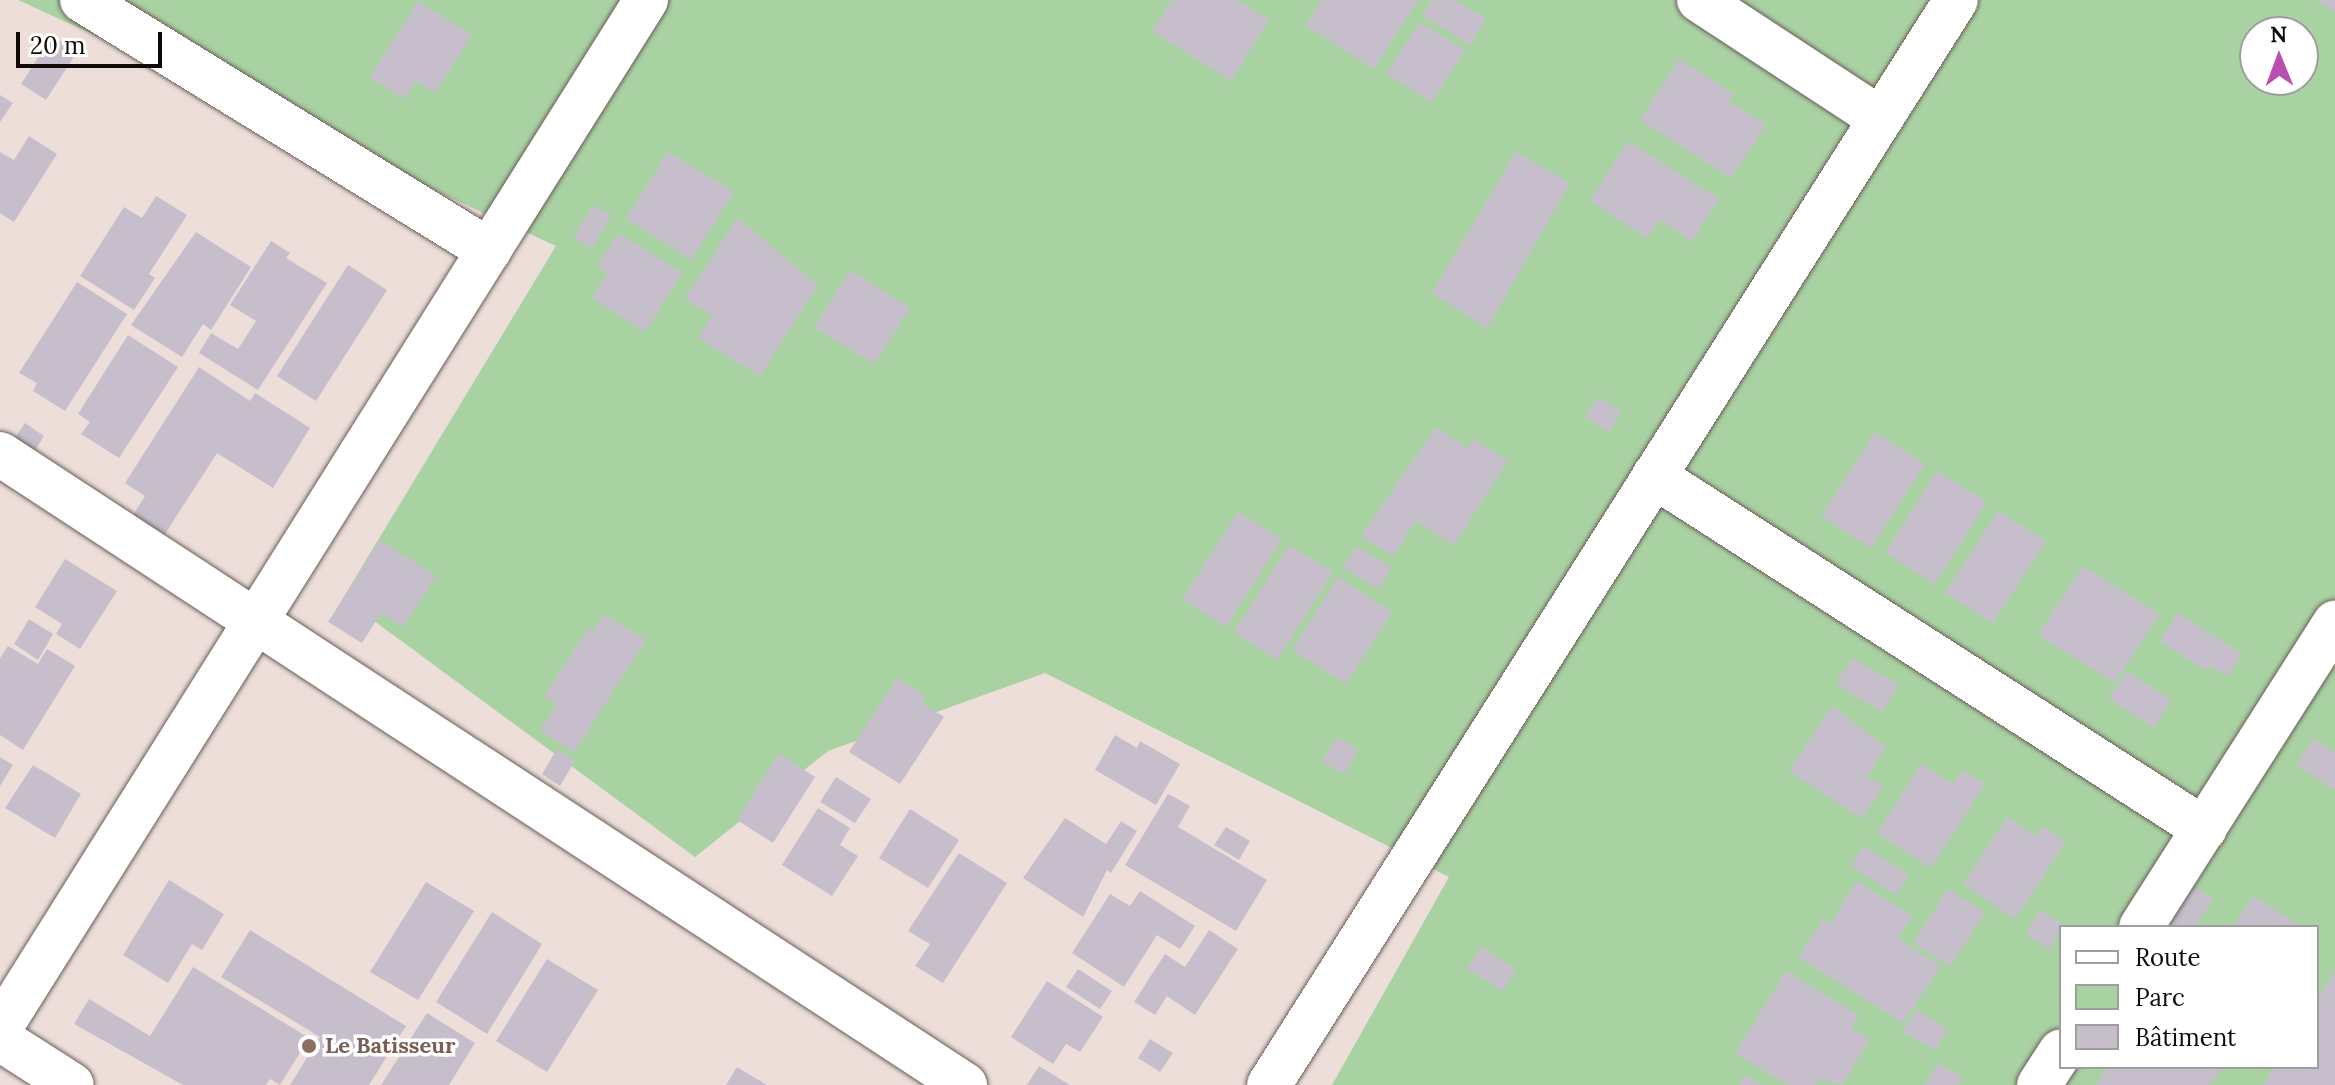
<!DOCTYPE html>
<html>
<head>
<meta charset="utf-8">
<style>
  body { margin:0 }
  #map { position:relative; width:2335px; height:1085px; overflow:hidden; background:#edded9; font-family:Lora,serif }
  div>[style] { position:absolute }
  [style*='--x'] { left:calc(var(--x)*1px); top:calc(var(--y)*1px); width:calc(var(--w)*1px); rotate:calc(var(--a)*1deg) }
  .green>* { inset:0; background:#a9d2a3 }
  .building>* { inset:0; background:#c6bfcb }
  .roads { filter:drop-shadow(0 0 2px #6a5d59) drop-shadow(0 0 2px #6a5d59) }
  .street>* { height:44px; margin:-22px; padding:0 22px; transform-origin:22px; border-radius:22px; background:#fff }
  .dots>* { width:22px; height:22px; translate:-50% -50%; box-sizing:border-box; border:4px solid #fff; border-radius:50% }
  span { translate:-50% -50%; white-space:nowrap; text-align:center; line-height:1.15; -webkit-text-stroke:7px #fff; paint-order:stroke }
  .education-label { font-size:22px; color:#785e54; font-weight:700 }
  .left { translate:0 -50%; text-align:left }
  .legend { position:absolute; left:2059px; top:925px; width:260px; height:144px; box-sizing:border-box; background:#fff; border:2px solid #9f9d9d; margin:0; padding:10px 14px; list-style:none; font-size:24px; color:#100b09 }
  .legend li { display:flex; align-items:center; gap:16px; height:40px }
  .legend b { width:40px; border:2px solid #9f9d9d }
  .north { position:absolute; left:2239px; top:16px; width:80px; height:80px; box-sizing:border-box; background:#fff; border:2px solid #9f9d9d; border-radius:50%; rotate:359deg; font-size:22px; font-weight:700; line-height:32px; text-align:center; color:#100b09 }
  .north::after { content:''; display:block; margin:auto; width:28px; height:36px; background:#ba4fb1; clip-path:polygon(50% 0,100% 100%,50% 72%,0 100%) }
  .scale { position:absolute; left:16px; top:32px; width:146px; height:36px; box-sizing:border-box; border:4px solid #100b09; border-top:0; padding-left:10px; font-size:24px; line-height:28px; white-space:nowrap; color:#100b09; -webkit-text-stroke:6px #fff; paint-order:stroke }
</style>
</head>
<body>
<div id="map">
  <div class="green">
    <i style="clip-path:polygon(evenodd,18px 0,2335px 0,2335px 1085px,1332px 1085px,1449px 877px,1045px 673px,828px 751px,695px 857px,343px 598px,556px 246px,18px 0,2255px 32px,2303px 32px,2303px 80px,2255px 80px,2255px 32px,18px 0,2061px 927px,2317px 927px,2317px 1067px,2061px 1067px,2061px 927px)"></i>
  </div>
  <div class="building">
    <i style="clip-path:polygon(1172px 0,1237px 0,1269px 20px,1231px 81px,1152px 31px)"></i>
    <i style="clip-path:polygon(1322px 0,1418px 0,1374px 69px,1305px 25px)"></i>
    <i style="clip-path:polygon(1432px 0,1455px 0,1486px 19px,1470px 45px,1422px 15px)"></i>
    <i style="clip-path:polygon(2316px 0,2335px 0,2335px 12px)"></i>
    <i style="clip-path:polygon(418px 1px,472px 35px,435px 93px,416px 81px,404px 99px,370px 77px)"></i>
    <i style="clip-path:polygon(1420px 22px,1465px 50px,1432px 102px,1386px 74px)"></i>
    <i style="clip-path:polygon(52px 36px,77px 52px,46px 100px,21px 84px)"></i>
    <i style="clip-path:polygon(1679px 59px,1734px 94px,1728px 101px,1766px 125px,1731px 178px,1640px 120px)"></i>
    <i style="clip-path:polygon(0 95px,13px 103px,0 122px)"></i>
    <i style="clip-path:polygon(29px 136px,57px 154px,14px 222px,0 213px,0 152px,14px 160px)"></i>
    <i style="clip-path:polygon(1628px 141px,1719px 199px,1692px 241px,1659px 220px,1647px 238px,1590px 201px)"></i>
    <i style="clip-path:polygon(668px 152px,734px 192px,691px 260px,626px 218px)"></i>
    <i style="clip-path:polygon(1516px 152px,1570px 183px,1487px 328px,1432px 293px)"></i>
    <i style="clip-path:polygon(156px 196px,187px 215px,149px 274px,155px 278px,134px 310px,80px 276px,124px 207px,142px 218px)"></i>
    <i style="clip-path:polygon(594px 205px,611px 216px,592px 248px,573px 237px)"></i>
    <i style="clip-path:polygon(737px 218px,818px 285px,760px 376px,698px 338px,712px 316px,685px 299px)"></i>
    <i style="clip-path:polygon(196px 232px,251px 267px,211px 330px,203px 324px,182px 357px,131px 325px)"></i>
    <i style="clip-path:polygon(619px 233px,682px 273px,645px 332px,592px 298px,608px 272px,597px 266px)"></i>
    <i style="clip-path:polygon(271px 241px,290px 253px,286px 258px,327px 283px,258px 390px,199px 353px,211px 333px,238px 349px,256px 321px,230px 305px)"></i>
    <i style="clip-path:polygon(348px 265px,387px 290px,316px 401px,277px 376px)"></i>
    <i style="clip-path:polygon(850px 270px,910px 308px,874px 364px,814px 327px)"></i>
    <i style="clip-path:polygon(77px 282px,127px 314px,65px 411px,33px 391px,37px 383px,19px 373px)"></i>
    <i style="clip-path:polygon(128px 335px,178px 367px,119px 458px,81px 434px,90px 422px,78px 414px)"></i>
    <i style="clip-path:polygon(199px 367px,250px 401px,255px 393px,310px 428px,273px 488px,217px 453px,158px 545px,127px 525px,145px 496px,125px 483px)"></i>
    <i style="clip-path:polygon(1598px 397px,1622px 412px,1609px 432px,1585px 417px)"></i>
    <i style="clip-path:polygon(25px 423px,44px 436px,31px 457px,10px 445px)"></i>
    <i style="clip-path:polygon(1436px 427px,1467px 448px,1474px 439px,1508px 461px,1454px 545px,1416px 521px,1393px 556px,1361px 536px)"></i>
    <i style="clip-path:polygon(1875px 432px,1925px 464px,1871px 548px,1821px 516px)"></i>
    <i style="clip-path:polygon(1937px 471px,1987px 502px,1935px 584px,1885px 553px)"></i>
    <i style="clip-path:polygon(1998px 511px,2046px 541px,1993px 623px,1945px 593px)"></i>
    <i style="clip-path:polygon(1238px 512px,1282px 539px,1226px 627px,1182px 599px)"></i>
    <i style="clip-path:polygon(380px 540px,436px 576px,403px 627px,381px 613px,362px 643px,328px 622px)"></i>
    <i style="clip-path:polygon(1289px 545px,1333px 572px,1277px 660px,1234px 632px)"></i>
    <i style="clip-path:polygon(1356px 546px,1392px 568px,1378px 589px,1343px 567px)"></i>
    <i style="clip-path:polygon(65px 559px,117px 591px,80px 649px,56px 634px,62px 624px,35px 607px)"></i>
    <i style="clip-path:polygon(2083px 566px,2159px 614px,2115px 683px,2038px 635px)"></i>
    <i style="clip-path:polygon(1338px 577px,1392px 612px,1346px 684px,1292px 650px)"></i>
    <i style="clip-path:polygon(2178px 613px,2242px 654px,2227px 677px,2209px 665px,2205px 670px,2160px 641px)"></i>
    <i style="clip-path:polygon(604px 614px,646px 640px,574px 752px,540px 731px,557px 704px,544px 696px,589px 627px,594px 631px)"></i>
    <i style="clip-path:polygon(29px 619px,53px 634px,38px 660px,14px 644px)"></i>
    <i style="clip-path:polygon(8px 646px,38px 664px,47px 649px,75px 666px,23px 750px,0 735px,0 658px)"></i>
    <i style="clip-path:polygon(1852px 658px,1899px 685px,1882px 712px,1836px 684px)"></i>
    <i style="clip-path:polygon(2127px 671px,2171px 700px,2154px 728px,2109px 699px)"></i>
    <i style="clip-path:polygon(897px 678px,925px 696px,921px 703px,944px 717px,900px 784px,849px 752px)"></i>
    <i style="clip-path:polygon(1832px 706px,1886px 747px,1867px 776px,1883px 786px,1862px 819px,1789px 771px)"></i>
    <i style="clip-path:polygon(1115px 735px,1137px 748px,1140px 741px,1180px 764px,1156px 805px,1095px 770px)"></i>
    <i style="clip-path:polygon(1337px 737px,1358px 750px,1344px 774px,1322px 761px)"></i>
    <i style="clip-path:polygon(2313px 739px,2335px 752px,2335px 790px,2296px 765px)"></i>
    <i style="clip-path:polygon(557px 749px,575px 761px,560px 786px,542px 774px)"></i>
    <i style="clip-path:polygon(779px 753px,815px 777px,773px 843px,737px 820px)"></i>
    <i style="clip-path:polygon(0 757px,13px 765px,0 786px)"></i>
    <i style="clip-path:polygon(1921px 764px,1953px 784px,1963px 770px,1985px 784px,1931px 868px,1877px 833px)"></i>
    <i style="clip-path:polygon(33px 765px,81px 794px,55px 838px,5px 808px)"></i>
    <i style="clip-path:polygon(836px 777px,871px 799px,855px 823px,820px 802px)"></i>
    <i style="clip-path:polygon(1168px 794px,1190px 806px,1178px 827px,1267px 880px,1236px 931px,1125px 865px)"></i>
    <i style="clip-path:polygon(818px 808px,850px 828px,840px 845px,858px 856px,832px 896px,782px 865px)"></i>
    <i style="clip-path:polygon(910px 809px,959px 840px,928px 888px,879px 858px)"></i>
    <i style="clip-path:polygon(2007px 817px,2036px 836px,2042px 826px,2066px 842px,2015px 919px,1963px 884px)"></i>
    <i style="clip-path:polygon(1065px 818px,1106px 844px,1121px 821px,1137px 831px,1111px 873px,1107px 870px,1083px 917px,1023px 878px)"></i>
    <i style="clip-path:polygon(1226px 827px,1250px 841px,1239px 860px,1214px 845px)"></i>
    <i style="clip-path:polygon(1864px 846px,1909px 875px,1896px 895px,1851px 866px)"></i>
    <i style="clip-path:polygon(959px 853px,1007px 883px,943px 983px,915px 966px,930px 944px,908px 931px)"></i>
    <i style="clip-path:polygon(169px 880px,224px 914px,202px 950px,192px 944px,168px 983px,123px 955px)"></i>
    <i style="clip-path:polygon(1857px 881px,1912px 916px,1898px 939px,1941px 966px,1903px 1023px,1798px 957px,1823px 919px,1830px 924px)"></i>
    <i style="clip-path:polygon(426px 882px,474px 911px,418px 1000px,370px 972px)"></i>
    <i style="clip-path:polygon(2190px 884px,2213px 899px,2195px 927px,2163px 927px)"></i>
    <i style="clip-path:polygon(1948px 889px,1985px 913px,1950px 966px,1913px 943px)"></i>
    <i style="clip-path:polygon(1140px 891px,1195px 926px,1180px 949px,1157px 935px,1124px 987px,1072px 953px,1110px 894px,1130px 906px)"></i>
    <i style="clip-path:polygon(2253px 896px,2302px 927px,2233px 927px)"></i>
    <i style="clip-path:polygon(2040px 910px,2066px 927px,2061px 927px,2049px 949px,2026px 934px)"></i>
    <i style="clip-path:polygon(492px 912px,542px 944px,487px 1034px,436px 1002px)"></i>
    <i style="clip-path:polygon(250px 930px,406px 1026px,369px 1085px,290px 1085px,320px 1037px,221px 977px)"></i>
    <i style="clip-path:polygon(1209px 930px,1238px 949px,1195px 1015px,1167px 996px,1155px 1015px,1134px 1002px,1165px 954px,1185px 967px)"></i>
    <i style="clip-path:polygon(1481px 947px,1516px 970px,1502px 991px,1467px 968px)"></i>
    <i style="clip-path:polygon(547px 959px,598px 990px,547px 1072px,496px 1041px)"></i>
    <i style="clip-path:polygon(193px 967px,309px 1038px,280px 1085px,270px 1079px,266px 1085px,183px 1085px,74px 1024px,89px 999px,150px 1036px)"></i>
    <i style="clip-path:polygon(1078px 969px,1112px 991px,1100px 1009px,1066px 987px)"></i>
    <i style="clip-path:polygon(1786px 971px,1859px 1015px,1851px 1028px,1870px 1039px,1842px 1085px,1820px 1079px,1816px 1085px,1788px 1085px,1735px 1053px)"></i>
    <i style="clip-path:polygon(2335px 971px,2335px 1085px,2263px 1085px,2274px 1067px,2317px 1067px,2317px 1000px)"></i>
    <i style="clip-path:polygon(1047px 981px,1103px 1017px,1080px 1052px,1066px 1044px,1053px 1064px,1011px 1037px)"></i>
    <i style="clip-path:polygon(1916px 1010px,1948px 1029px,1935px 1050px,1903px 1032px)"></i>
    <i style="clip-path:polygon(427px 1013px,475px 1043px,449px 1085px,381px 1085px)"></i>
    <i style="clip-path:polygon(1150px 1039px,1173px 1053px,1160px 1072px,1138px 1058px)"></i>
    <i style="clip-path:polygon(1938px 1063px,1963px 1078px,1958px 1085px,1925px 1085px)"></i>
    <i style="clip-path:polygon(1039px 1066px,1070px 1085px,1027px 1085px)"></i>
    <i style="clip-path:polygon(737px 1067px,767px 1085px,726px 1085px)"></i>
    <i style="clip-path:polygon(2107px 1067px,2225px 1067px,2208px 1085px,2096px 1085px)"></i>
    <i style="clip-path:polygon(1745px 1075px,1762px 1085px,1739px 1085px)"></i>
  </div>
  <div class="roads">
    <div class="street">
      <i style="--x:82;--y:0;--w:478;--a:31.6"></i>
      <i style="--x:1699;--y:0;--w:217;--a:33.2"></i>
      <i style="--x:0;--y:454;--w:1153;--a:33.18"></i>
      <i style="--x:1654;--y:476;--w:654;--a:32.69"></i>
      <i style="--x:2141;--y:927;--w:361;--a:-57.5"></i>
      <i style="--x:0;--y:1028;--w:1214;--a:-57.85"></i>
      <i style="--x:0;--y:1039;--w:85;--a:32.6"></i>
      <i style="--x:1269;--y:1085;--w:1284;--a:-57.66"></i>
      <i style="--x:2039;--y:1085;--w:40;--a:-57.1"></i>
    </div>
  </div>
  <div class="dots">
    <i style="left:309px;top:1046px;background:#8d6e63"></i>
  </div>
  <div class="education-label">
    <span class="left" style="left:325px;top:1046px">Le Batisseur</span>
  </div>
  <ul class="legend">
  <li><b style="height:10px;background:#fff"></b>Route</li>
  <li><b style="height:22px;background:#a9d2a3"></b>Parc</li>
  <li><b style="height:22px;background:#c6bfcb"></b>Bâtiment</li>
  </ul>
  <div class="north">N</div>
  <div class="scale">20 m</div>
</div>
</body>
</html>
